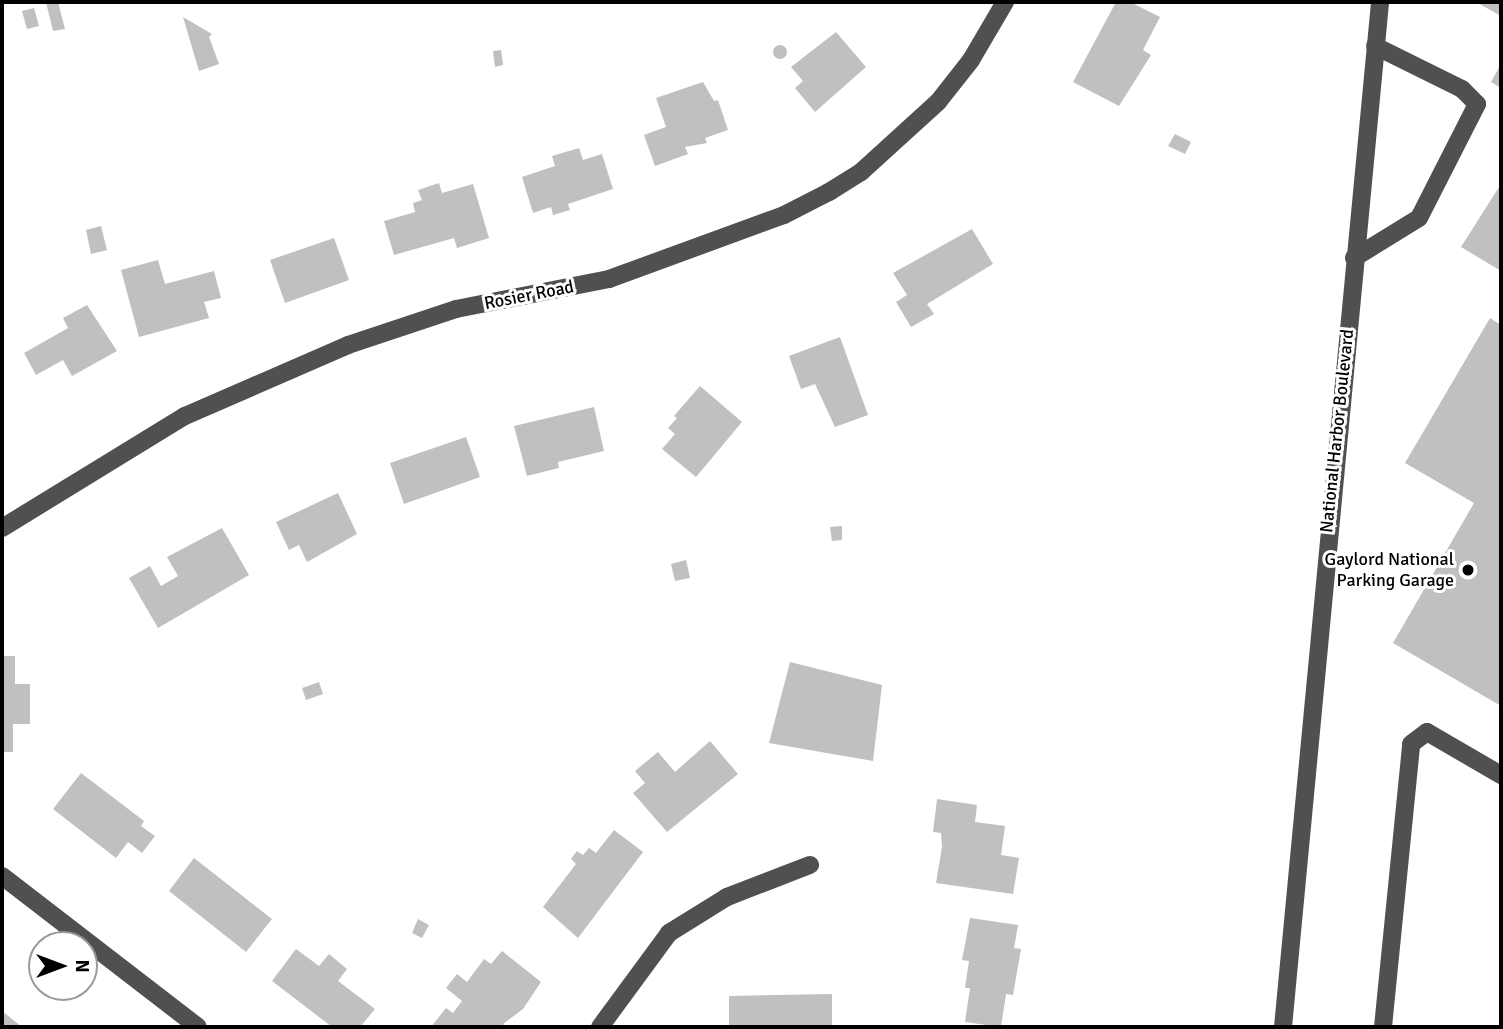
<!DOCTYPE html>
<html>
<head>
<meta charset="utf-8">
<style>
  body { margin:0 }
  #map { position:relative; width:1503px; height:1029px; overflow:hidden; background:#fff; font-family:Signika,sans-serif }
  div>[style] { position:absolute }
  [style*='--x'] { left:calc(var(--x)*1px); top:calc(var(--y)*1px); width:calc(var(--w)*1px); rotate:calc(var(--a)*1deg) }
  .building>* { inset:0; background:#c0c0c0 }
  .round { border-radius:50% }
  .minor>* { height:18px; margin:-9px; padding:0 9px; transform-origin:9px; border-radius:9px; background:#505050 }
  .dots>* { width:19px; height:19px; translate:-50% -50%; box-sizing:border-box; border:4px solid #fff; border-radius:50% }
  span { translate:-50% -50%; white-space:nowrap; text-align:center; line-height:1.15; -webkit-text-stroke:6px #fff; paint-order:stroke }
  .street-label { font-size:18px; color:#000 }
  .poi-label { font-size:18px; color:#000 }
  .right { translate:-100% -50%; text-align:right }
  .frame { position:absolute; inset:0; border:4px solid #000; pointer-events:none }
  .north { position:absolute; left:28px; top:931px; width:70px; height:70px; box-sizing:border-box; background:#fff; border:2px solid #999; border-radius:50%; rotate:90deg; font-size:19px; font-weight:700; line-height:28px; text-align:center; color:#000 }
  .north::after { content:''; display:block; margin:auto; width:24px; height:32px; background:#000; clip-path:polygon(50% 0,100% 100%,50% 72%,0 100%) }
</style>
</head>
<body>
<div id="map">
  <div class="building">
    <i style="clip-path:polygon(46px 2px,58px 2px,65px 29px,53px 31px)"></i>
    <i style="clip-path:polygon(1116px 2px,1130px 2px,1160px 17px,1143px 50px,1151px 55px,1119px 106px,1073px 82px)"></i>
    <i style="clip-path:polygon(1476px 2px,1501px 2px,1501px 16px)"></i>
    <i style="clip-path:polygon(34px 8px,39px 26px,27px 29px,22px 11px)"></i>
    <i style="clip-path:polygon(183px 17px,212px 34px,209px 37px,219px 64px,199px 71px)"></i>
    <i style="clip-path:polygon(836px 32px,866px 67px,815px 112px,795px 88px,803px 81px,791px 67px)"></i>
    <i class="round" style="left:773px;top:45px;width:14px;height:14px"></i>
    <i style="clip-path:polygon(501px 50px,503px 65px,495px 67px,493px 51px)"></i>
    <i style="clip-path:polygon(1501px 64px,1501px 88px,1491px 82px)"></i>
    <i style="clip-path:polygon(703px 82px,714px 101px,718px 100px,728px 130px,705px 138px,707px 143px,685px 147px,688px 154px,655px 166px,644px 135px,666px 127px,656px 98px)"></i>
    <i style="clip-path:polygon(1175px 134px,1191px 142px,1185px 154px,1168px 146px)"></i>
    <i style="clip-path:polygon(579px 148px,583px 160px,602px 154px,613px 189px,568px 204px,570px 210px,553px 215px,551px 207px,533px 213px,522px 177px,555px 166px,552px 156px)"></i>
    <i style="clip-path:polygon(439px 183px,442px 193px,473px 184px,489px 238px,457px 248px,454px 238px,394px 255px,384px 221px,415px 212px,413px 203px,422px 200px,418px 190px)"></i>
    <i style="clip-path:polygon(1501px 184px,1501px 271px,1461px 247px)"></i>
    <i style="clip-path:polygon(101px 226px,107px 250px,91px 254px,86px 230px)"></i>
    <i style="clip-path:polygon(972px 229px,993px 264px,927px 304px,934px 314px,911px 327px,896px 302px,907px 295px,893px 273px)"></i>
    <i style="clip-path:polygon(334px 238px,349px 280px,285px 303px,270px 260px)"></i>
    <i style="clip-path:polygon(158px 260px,165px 284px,214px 271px,221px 298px,204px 302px,209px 318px,139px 337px,121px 270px)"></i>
    <i style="clip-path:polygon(87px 305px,117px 351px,72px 376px,63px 360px,36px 375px,24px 353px,68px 328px,63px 318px)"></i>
    <i style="clip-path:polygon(1490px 318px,1501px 325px,1501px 706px,1393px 643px,1474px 503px,1405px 463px)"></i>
    <i style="clip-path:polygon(840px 337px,868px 415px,835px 427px,815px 384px,801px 389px,789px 356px)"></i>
    <i style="clip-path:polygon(700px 386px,742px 422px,696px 477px,662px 449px,675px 434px,668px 428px,677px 418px,674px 416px)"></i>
    <i style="clip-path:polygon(594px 407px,604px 451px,558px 462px,559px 468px,527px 476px,514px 426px)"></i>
    <i style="clip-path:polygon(466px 437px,480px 477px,404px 504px,390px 463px)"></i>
    <i style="clip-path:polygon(338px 493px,357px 534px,307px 562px,299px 545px,289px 550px,276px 522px)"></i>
    <i style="clip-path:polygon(842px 526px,842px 540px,832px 541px,830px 527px)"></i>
    <i style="clip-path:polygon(222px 528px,249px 575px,158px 628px,129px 578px,150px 566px,161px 586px,178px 576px,167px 557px)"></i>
    <i style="clip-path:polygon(686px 560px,690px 578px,675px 581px,671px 564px)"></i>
    <i style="clip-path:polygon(2px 656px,15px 656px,15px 684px,30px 684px,30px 724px,13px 724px,13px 752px,2px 752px)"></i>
    <i style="clip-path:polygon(790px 662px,882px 685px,873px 761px,769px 743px)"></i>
    <i style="clip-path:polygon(319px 682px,323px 694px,306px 700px,302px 688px)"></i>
    <i style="clip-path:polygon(710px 741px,738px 774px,667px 832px,633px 793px,645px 783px,635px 771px,658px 752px,675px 772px)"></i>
    <i style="clip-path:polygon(81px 773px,144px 821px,141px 826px,155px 836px,142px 853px,128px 842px,116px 858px,53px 809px)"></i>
    <i style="clip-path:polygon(937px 799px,977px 805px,975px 822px,1005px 826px,1001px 855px,1019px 858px,1013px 894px,936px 883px,942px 847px,941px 833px,933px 832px)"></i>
    <i style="clip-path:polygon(614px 830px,643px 852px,578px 938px,543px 907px,576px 864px,571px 859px,577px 851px,583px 855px,589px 848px,596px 853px)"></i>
    <i style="clip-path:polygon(194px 858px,272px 919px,246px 952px,169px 891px)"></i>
    <i style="clip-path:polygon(970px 918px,1018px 925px,1014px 948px,1021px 949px,1013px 995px,1006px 994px,1001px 1027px,965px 1022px,970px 988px,965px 988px,969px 961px,962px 960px)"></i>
    <i style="clip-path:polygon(418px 919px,429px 925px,422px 938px,412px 933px)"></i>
    <i style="clip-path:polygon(296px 949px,319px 966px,329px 954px,347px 969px,338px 981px,375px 1009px,360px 1027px,332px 1027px,272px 981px)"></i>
    <i style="clip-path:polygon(502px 951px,541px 982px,523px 1009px,503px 1024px,506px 1027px,431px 1027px,446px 1008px,453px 1013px,462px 1001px,446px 988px,457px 974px,467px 982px,484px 959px,491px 964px)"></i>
    <i style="clip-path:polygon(832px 994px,832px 1027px,729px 1027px,729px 996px)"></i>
    <i style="clip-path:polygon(2px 1011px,22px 1027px,2px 1027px)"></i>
  </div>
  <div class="minor">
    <i style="--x:1354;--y:258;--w:76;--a:-31.6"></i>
    <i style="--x:1419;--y:218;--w:128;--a:-63"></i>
    <i style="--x:1477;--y:104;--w:21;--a:-135"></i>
    <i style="--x:1462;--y:89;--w:97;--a:-153.7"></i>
    <i style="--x:2;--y:528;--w:215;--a:-31.5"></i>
    <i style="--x:185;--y:416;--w:178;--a:-23.5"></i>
    <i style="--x:348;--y:345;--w:114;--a:-18.4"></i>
    <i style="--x:456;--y:309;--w:156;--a:-11.1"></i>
    <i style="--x:609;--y:279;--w:186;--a:-20.1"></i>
    <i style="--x:784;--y:215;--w:51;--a:-27.1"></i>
    <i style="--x:829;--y:192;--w:38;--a:-32"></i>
    <i style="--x:861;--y:172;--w:104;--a:-42.3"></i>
    <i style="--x:938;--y:102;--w:53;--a:-51.8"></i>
    <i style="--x:971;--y:60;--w:67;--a:-59.6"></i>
    <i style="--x:2;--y:876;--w:247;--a:37.6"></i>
    <i style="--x:600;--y:1027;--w:117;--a:-53.7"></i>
    <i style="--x:669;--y:933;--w:68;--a:-31.8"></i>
    <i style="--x:727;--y:897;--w:89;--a:-21.1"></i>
    <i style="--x:1283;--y:1027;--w:1030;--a:-84.59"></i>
    <i style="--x:1383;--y:1027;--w:284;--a:-84.3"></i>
    <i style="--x:1411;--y:744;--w:20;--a:-37"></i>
    <i style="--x:1427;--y:732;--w:86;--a:30.2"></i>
  </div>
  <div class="dots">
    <i style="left:1468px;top:570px;background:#000"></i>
  </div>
  <div class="street-label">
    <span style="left:529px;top:295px;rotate:-11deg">Rosier Road</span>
    <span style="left:1337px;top:431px;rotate:-84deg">National Harbor Boulevard</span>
  </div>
  <div class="poi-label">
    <span class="right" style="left:1454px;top:570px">Gaylord National<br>Parking Garage</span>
  </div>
  <div class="frame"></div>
  <div class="north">N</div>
</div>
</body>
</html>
